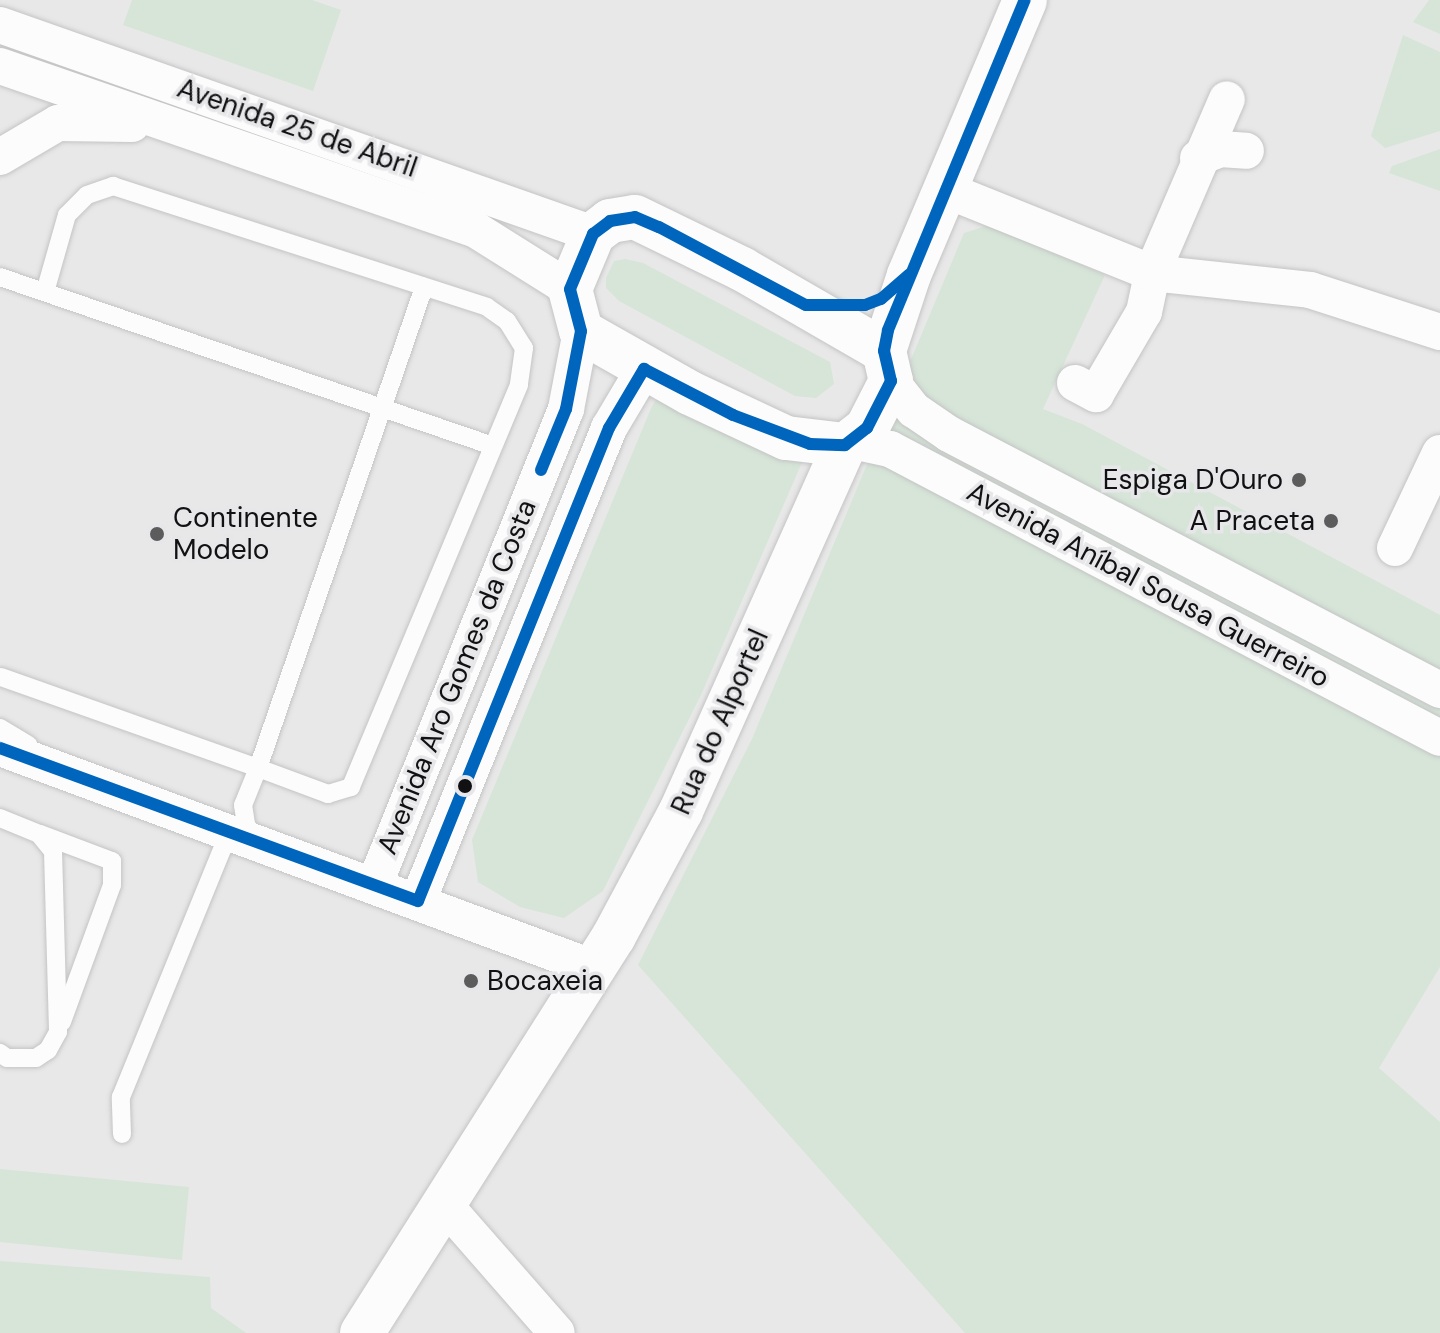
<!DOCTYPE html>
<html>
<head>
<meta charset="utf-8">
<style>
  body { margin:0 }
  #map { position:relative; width:1440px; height:1333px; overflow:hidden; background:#e8e8e9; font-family:"DM Sans",sans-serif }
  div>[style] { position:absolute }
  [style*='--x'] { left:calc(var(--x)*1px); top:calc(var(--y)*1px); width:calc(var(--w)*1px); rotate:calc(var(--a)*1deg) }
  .green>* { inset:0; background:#d6e5d8 }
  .roads { filter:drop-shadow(0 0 2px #c4c4c5) drop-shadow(0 0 2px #c4c4c5) }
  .lane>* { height:18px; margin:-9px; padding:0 9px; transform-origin:9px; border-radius:9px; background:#fcfcfc }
  .street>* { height:36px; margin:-18px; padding:0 18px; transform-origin:18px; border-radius:18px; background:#fcfcfc }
  .primary>* { height:44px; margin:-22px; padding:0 22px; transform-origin:22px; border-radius:22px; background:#fcfcfc }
  .bus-1>* { height:12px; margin:-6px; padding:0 6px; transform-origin:6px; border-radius:6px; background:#0065bd }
  .dots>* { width:22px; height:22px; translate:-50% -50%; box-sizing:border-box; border:4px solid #e7e7ea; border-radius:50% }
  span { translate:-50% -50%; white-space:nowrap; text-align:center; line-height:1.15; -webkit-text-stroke:7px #e7e7ea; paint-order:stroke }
  .street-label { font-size:28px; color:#111012 }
  .poi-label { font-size:28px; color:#111012 }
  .right { translate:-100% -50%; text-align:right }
  .left { translate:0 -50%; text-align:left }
</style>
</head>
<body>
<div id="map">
  <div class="green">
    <i style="clip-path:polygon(132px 0,312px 0,341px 10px,313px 91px,123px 25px)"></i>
    <i style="clip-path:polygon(1429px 0,1440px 0,1440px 34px,1413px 22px)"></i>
    <i style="clip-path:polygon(1403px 35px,1440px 52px,1440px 131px,1385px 148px,1371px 136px)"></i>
    <i style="clip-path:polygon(1440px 149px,1440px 191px,1389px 173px,1392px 166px)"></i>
    <i style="clip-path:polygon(989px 225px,1105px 275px,1043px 409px,1082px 424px,1440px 615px,1440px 967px,1379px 1068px,1440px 1122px,1440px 1333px,965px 1333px,638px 965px,752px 739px,964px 233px)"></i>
    <i style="clip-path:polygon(625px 259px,643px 263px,830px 362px,834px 384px,816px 398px,795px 396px,619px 301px,606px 288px,606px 278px,614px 261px)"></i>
    <i style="clip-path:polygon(669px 382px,810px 444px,701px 695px,603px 891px,564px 918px,520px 907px,478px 882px,472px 840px,652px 406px)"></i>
    <i style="clip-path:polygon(0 1169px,189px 1187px,182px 1260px,0 1242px)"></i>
    <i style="clip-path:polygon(0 1261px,210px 1277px,211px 1308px,246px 1333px,0 1333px)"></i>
  </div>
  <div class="roads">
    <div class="lane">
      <i style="--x:0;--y:277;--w:521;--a:18.92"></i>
      <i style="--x:45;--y:292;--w:80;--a:-74.1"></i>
      <i style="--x:67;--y:215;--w:28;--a:-45"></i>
      <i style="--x:87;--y:195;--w:28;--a:-19"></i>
      <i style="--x:113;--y:186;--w:393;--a:17.9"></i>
      <i style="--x:487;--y:307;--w:24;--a:35"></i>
      <i style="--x:507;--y:321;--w:32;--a:58"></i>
      <i style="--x:524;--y:348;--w:37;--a:98"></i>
      <i style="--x:519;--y:385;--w:436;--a:112.7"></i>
      <i style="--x:351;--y:787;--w:24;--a:163"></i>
      <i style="--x:328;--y:794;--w:75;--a:-159.6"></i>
      <i style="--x:258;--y:768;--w:40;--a:112"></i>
      <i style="--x:243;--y:805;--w:20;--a:81"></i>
      <i style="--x:246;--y:825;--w:17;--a:54"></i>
      <i style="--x:1;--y:677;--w:273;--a:19.5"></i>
      <i style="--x:258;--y:768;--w:509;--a:-70.96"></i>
      <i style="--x:0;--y:728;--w:33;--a:31"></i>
      <i style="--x:0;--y:818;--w:42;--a:22.3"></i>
      <i style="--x:39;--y:834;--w:22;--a:51"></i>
      <i style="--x:53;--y:851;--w:181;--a:88.4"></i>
      <i style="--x:58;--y:1032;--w:21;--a:119"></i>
      <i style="--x:48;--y:1050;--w:14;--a:146"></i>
      <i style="--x:36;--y:1058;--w:29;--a:180"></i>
      <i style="--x:7;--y:1058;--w:9;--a:-144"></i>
      <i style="--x:40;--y:834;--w:77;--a:20.6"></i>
      <i style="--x:112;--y:861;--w:24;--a:90"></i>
      <i style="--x:112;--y:885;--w:146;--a:110.1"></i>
      <i style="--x:122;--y:1134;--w:37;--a:-92"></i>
      <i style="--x:121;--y:1097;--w:285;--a:-67.8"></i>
    </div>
    <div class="street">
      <i style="--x:0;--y:25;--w:629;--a:19.41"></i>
      <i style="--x:0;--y:66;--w:503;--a:19.01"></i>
      <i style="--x:476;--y:230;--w:111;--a:32.1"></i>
      <i style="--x:0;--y:157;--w:67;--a:-30.4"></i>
      <i style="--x:58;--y:123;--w:74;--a:0.8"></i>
      <i style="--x:1198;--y:158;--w:24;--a:-22"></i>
      <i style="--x:1220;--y:149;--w:26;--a:4"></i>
      <i style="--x:946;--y:190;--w:222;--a:21.9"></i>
      <i style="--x:1152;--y:273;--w:159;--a:6.1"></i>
      <i style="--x:1310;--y:290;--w:137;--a:17.9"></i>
      <i style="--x:891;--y:381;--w:37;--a:52"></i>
      <i style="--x:914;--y:410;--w:42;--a:34.4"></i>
      <i style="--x:949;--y:434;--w:554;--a:27.54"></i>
      <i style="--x:1075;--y:383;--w:24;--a:28"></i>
      <i style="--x:1096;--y:394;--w:95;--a:-59.7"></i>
      <i style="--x:1144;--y:312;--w:40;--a:-78"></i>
      <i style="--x:1152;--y:273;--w:189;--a:-66.7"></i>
      <i style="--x:852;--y:441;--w:39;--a:12"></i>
      <i style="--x:890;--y:449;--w:621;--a:27.72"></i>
      <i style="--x:1395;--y:548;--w:105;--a:-64.7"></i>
      <i style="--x:0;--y:748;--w:633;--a:20.32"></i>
      <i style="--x:374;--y:886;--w:514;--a:-68.07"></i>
      <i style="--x:566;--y:409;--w:79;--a:-79.1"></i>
      <i style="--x:418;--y:901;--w:510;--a:-68.01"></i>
      <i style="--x:609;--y:428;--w:69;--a:-59.3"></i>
      <i style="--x:444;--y:1204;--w:171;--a:48.8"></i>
    </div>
    <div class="primary">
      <i style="--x:635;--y:217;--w:119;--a:25.9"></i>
      <i style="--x:742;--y:269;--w:164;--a:30"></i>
      <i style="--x:884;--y:351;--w:31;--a:77"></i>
      <i style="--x:891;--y:381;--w:53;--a:117.1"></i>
      <i style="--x:867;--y:428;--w:28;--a:142"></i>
      <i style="--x:845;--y:445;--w:59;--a:-173.2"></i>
      <i style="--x:786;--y:438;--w:106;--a:-154.9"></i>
      <i style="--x:690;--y:393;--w:125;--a:-150.4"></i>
      <i style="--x:581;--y:331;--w:43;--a:-104.7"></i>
      <i style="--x:570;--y:289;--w:60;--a:-67.3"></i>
      <i style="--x:593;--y:234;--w:21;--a:-37"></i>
      <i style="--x:610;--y:221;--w:25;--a:-9"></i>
      <i style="--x:884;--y:351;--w:80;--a:-71.8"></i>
      <i style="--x:909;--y:275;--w:298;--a:-67.1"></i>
      <i style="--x:362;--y:1333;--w:470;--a:-57.6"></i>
      <i style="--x:614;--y:936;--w:142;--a:-61.8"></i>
      <i style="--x:681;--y:811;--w:401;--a:-65.9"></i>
    </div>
  </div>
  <div class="bus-1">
    <i style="--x:541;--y:470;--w:66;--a:-67.7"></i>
    <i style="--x:566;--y:409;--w:79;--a:-79.1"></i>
    <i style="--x:581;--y:331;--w:43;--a:-104.7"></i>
    <i style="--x:570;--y:289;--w:60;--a:-67.3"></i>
    <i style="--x:593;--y:234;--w:21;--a:-37"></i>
    <i style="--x:610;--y:221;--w:25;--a:-9"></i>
    <i style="--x:635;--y:217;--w:26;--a:23"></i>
    <i style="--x:659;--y:227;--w:166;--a:28"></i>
    <i style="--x:806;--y:305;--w:59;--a:0"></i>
    <i style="--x:865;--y:305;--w:17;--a:-21"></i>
    <i style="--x:881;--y:299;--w:37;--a:-41"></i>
    <i style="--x:0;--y:748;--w:445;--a:20.1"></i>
    <i style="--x:418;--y:901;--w:510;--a:-68.01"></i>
    <i style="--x:609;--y:428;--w:69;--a:-59.3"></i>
    <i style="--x:644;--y:369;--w:100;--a:27.3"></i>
    <i style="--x:733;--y:415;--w:82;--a:20.6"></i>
    <i style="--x:810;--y:444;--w:35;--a:2"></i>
    <i style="--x:845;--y:445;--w:28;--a:-38"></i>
    <i style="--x:867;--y:428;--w:53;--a:-62.9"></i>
    <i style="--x:891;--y:381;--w:31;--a:-103"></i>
    <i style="--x:884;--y:351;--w:21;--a:-79"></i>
    <i style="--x:888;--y:330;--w:357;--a:-67.5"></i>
  </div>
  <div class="dots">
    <i style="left:1299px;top:480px;background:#5c5c5d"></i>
    <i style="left:1331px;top:521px;background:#5c5c5d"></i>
    <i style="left:157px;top:534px;background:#5c5c5d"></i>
    <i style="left:465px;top:786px;background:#111012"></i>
    <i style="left:471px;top:981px;background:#5c5c5d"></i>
  </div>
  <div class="street-label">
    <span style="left:297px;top:128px;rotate:19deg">Avenida 25 de Abril</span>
    <span style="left:1148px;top:585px;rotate:28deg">Avenida Aníbal Sousa Guerreiro</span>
    <span style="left:457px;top:677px;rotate:-68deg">Avenida Aro Gomes da Costa</span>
    <span style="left:720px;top:722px;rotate:-66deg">Rua do Alportel</span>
  </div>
  <div class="poi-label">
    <span class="right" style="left:1283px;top:480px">Espiga D'Ouro</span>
    <span class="left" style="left:173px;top:534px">Continente<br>Modelo</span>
    <span class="right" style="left:1315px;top:521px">A Praceta</span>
    <span class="left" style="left:487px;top:981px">Bocaxeia</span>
  </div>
</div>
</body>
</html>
